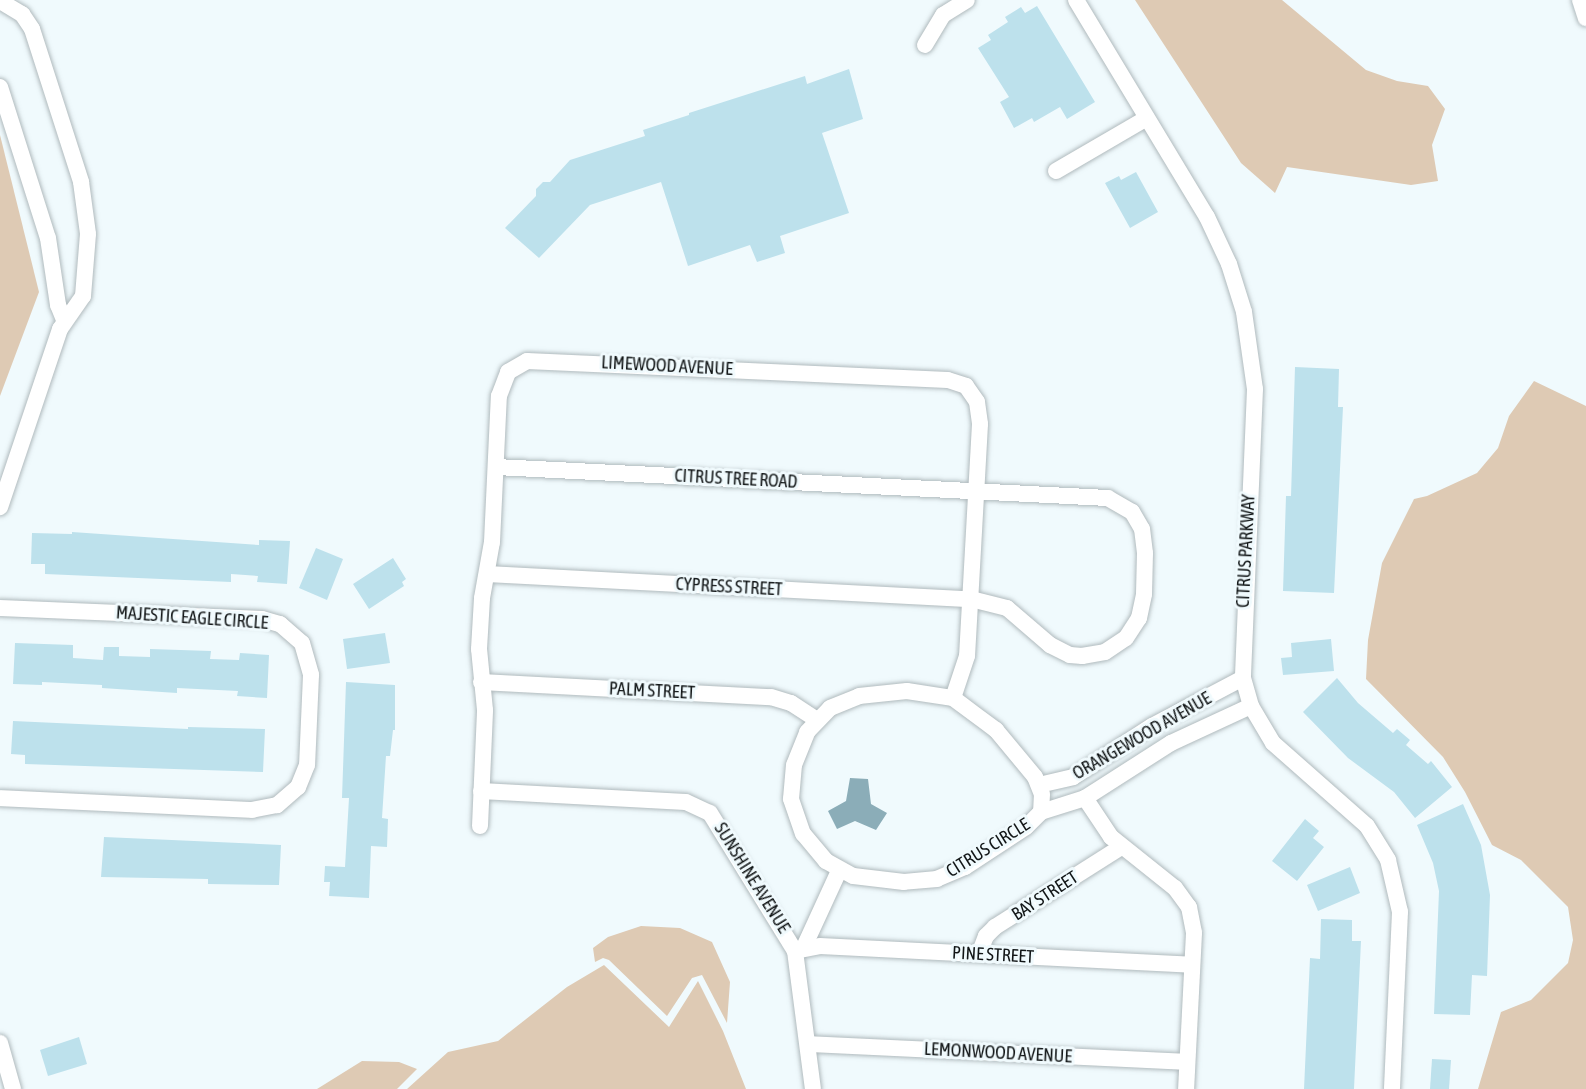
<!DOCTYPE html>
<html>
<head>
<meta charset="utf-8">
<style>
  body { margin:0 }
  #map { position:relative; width:1586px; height:1089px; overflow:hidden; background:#f0fafd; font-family:"Asap Condensed",sans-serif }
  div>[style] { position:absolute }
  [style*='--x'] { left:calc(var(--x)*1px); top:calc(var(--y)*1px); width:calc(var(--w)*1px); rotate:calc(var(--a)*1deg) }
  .green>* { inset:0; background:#decab4 }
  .water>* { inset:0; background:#8badb8 }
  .building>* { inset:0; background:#bde1ec }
  .roads { filter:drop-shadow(0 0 2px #b0babd) drop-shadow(0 0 2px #b0babd) }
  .minor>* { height:16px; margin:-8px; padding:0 8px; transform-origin:8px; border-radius:8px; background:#fff }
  span { translate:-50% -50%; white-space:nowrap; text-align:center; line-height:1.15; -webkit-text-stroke:6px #f0fafd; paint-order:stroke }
  .street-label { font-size:18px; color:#111516 }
</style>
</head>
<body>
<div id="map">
  <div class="green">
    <i style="clip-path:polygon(1135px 0,1282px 0,1366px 70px,1397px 81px,1428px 86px,1445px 109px,1432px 145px,1438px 181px,1411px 185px,1287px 167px,1275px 193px,1241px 163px)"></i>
    <i style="clip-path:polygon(0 135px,39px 292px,0 396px)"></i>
    <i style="clip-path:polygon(1534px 381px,1586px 406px,1586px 1089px,1478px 1089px,1501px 1012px,1531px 1000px,1568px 963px,1573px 940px,1568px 907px,1521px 860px,1492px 845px,1465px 792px,1443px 757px,1366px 679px,1368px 640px,1382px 563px,1414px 499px,1427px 496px,1477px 473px,1498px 448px,1509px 416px)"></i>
    <i style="clip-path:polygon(641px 926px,680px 928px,712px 942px,730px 982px,727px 1023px,702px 975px,692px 978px,667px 1016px,609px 960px,603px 958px,595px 962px,593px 948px,608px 937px)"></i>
    <i style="clip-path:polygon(604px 965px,669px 1027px,698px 981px,723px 1031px,746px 1089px,407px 1089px,448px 1052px,498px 1041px,567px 987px)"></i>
    <i style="clip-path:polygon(362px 1061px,399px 1062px,417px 1069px,397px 1089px,317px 1089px)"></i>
  </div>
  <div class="water">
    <i style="clip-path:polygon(850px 778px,868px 779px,871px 804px,887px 813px,876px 830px,855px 821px,837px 829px,828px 811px,846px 801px)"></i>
  </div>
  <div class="building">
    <i style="clip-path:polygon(1037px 6px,1095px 102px,1067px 119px,1060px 107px,1034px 122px,1032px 118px,1014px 128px,1000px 102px,1009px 97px,978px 48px,991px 40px,988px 35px,1008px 22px,1005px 17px,1021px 7px,1025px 13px)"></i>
    <i style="clip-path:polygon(849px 69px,863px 119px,822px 133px,849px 213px,780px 236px,785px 253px,757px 262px,750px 245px,688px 266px,661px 182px,590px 205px,539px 258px,505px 228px,536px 196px,536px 189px,543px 182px,550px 182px,570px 160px,645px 136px,643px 130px,689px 115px,689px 113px,805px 76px,807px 84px)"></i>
    <i style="clip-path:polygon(1136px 172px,1158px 212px,1130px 228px,1105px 183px,1119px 176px,1121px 180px)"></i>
    <i style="clip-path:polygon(1295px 367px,1339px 369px,1338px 407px,1343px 407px,1334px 593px,1283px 591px,1286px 496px,1291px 496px)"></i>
    <i style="clip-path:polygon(72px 532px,259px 545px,259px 540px,290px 541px,287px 584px,257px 582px,258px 576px,231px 574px,231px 582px,45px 574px,45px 564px,31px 564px,32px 533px,72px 534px)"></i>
    <i style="clip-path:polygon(316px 548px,343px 559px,327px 600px,299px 588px)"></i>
    <i style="clip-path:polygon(393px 558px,406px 579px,402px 582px,404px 586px,369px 609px,353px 584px)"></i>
    <i style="clip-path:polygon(385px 633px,390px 663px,347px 669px,343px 639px)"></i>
    <i style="clip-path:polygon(1331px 639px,1334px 671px,1283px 675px,1281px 658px,1292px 657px,1291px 643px)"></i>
    <i style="clip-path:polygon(15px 643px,73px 645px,73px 658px,103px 660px,104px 647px,119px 647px,119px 656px,150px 657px,150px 649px,211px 651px,210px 659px,239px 660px,240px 653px,269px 655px,267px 698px,237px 696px,238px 691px,177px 688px,177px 693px,102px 688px,102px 685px,42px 682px,42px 685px,13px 684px)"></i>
    <i style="clip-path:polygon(1337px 678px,1358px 703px,1393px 733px,1397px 729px,1410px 740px,1406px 745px,1428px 764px,1431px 761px,1452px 787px,1415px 818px,1394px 792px,1348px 758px,1303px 712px)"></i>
    <i style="clip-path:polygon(346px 682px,395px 685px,395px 730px,393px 730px,390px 756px,386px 756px,382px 818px,388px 819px,387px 847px,371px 846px,369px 898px,329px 896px,330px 882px,324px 882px,325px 866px,345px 867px,349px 798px,342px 798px)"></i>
    <i style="clip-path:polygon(13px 721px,188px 729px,188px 727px,265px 729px,263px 772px,25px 764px,25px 755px,11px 754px)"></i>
    <i style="clip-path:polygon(1463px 804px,1481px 845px,1490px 895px,1487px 976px,1472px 975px,1470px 1015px,1434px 1014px,1439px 891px,1433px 863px,1417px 825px)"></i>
    <i style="clip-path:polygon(1305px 819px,1319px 831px,1313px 838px,1324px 847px,1297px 881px,1272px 861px)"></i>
    <i style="clip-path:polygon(104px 837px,281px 845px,279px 885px,208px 884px,208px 879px,101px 877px)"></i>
    <i style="clip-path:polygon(1350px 867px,1360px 893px,1318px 911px,1307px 885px)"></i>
    <i style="clip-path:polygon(1321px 919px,1352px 920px,1352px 941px,1361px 941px,1354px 1089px,1304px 1089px,1310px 958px,1320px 959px)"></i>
    <i style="clip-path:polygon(79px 1037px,87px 1064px,48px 1076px,40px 1050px)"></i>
    <i style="clip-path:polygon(1432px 1059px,1451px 1060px,1449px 1089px,1430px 1089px)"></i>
  </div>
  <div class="roads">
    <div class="minor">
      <i style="--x:1076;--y:0;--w:253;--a:58.9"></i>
      <i style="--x:1207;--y:217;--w:52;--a:64.9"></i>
      <i style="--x:1229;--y:264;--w:50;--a:72.6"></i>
      <i style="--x:1244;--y:312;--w:78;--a:81.9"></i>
      <i style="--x:1255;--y:389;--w:289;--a:92.4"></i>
      <i style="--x:1243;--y:678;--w:29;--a:74"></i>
      <i style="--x:1251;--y:706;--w:43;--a:59.3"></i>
      <i style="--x:1273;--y:743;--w:125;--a:41.4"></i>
      <i style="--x:1367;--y:826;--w:40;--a:58"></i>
      <i style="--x:1388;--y:860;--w:53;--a:77"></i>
      <i style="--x:1400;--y:912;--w:177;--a:92.6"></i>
      <i style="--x:1580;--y:0;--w:19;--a:72"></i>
      <i style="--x:0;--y:1;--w:26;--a:31"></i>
      <i style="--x:22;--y:14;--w:18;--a:56"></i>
      <i style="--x:32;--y:29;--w:161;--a:72.2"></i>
      <i style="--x:81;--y:182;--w:52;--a:82.3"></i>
      <i style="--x:88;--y:234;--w:62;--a:94.6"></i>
      <i style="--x:83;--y:296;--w:40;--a:124.9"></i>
      <i style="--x:60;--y:329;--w:188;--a:108.6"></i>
      <i style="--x:925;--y:45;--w:35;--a:-59"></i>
      <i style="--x:943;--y:15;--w:28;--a:-32"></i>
      <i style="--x:0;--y:87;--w:158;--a:72.4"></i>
      <i style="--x:48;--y:238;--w:68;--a:81.5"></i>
      <i style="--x:58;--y:305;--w:16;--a:68"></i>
      <i style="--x:1056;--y:171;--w:105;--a:-30.2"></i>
      <i style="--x:487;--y:574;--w:485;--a:3"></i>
      <i style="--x:971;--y:599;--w:37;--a:14"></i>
      <i style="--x:1007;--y:608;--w:57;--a:40.7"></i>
      <i style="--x:1050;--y:645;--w:22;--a:27"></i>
      <i style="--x:1070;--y:655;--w:12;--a:5"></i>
      <i style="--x:1082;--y:656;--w:23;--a:-10"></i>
      <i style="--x:1105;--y:652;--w:25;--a:-34"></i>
      <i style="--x:1126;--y:638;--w:24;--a:-57"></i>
      <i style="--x:1139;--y:618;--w:25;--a:-78"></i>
      <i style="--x:1144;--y:594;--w:41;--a:-88.6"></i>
      <i style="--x:1145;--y:553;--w:24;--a:-97"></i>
      <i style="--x:1142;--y:529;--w:20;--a:-120"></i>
      <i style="--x:1132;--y:512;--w:28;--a:-150"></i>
      <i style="--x:1108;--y:498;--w:613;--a:-177.1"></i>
      <i style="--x:0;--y:608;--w:262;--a:2.4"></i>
      <i style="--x:262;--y:619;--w:19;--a:16"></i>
      <i style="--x:280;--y:624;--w:29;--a:41"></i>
      <i style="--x:302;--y:643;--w:33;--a:74"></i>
      <i style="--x:311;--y:675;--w:90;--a:92.5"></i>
      <i style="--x:307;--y:765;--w:24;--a:112"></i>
      <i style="--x:298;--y:787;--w:28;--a:139"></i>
      <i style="--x:277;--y:805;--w:25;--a:169"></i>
      <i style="--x:252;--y:810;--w:252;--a:-177.3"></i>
      <i style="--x:481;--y:682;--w:290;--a:3"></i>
      <i style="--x:771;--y:697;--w:21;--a:17"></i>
      <i style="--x:791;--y:703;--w:30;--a:33"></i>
      <i style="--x:907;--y:691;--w:47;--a:8.7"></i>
      <i style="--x:953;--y:698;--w:54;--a:36.7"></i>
      <i style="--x:996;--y:730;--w:61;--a:50.3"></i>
      <i style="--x:1035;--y:777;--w:18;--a:68"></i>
      <i style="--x:1042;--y:794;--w:18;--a:93"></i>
      <i style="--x:1041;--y:812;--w:21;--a:135"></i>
      <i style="--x:1026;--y:827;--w:73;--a:146.7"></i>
      <i style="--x:965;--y:867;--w:30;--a:157"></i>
      <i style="--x:937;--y:879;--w:33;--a:175"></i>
      <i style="--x:904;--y:882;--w:51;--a:-173.3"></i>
      <i style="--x:853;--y:876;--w:31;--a:-151"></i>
      <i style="--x:826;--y:861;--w:35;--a:-130"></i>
      <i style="--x:803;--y:834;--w:37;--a:-109"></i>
      <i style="--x:791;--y:799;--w:34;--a:-85"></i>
      <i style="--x:794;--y:765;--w:35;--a:-68"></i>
      <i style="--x:807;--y:732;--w:33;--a:-46"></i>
      <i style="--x:830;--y:708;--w:31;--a:-22"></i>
      <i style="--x:859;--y:696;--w:48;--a:-5.9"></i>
      <i style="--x:1039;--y:785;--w:35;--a:-13"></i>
      <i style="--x:1073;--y:777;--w:94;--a:-32.8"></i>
      <i style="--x:1152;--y:726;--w:103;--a:-27.8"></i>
      <i style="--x:481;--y:791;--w:205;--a:3.1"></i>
      <i style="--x:686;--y:802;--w:26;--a:25"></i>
      <i style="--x:710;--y:813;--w:162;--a:58.4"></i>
      <i style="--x:795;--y:951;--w:139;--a:82.6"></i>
      <i style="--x:1085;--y:798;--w:47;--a:56.3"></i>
      <i style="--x:1111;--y:837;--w:82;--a:38.6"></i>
      <i style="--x:1175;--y:888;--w:24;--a:54"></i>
      <i style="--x:1189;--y:907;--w:26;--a:79"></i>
      <i style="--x:1194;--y:933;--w:156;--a:92.9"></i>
      <i style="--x:1041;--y:812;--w:46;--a:-17.7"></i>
      <i style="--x:1085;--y:798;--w:102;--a:-32.6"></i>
      <i style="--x:1171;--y:743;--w:88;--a:-24.8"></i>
      <i style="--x:480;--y:826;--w:116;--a:-87.5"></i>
      <i style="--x:485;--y:710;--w:61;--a:-95.6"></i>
      <i style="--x:479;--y:649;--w:51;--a:-86.6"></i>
      <i style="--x:482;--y:598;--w:57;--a:-79.9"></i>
      <i style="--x:492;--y:542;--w:146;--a:-87.3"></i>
      <i style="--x:499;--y:396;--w:26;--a:-69"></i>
      <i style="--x:508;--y:372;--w:22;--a:-30"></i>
      <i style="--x:527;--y:361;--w:421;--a:2.6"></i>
      <i style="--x:948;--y:380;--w:19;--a:18"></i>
      <i style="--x:966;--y:386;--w:19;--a:55"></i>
      <i style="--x:977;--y:402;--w:22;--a:82"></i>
      <i style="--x:980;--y:424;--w:232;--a:93.2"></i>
      <i style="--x:967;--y:656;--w:44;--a:108.4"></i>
      <i style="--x:804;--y:947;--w:84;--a:-65.3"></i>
      <i style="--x:795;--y:951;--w:25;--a:-11"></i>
      <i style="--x:820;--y:946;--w:372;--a:2.9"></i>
      <i style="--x:979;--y:954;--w:19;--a:-69"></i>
      <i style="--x:986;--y:936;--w:13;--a:-45"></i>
      <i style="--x:995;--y:927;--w:149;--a:-32.4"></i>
      <i style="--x:0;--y:1043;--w:48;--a:74.2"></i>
      <i style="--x:808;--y:1044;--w:379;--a:2.7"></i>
    </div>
  </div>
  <div class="street-label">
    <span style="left:667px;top:366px;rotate:3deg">LIMEWOOD AVENUE</span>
    <span style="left:736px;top:479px;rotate:3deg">CITRUS TREE ROAD</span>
    <span style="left:1246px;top:551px;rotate:-87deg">CITRUS PARKWAY</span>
    <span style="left:729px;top:587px;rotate:3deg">CYPRESS STREET</span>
    <span style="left:192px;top:618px;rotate:4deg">MAJESTIC EAGLE CIRCLE</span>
    <span style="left:652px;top:691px;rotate:3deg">PALM STREET</span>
    <span style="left:1142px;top:736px;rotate:-30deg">ORANGEWOOD AVENUE</span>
    <span style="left:988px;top:848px;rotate:-32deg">CITRUS CIRCLE</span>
    <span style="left:752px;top:878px;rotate:58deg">SUNSHINE AVENUE</span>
    <span style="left:1045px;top:896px;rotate:-33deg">BAY STREET</span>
    <span style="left:993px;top:955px;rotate:3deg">PINE STREET</span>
    <span style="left:998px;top:1053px;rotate:3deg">LEMONWOOD AVENUE</span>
  </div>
</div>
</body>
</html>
